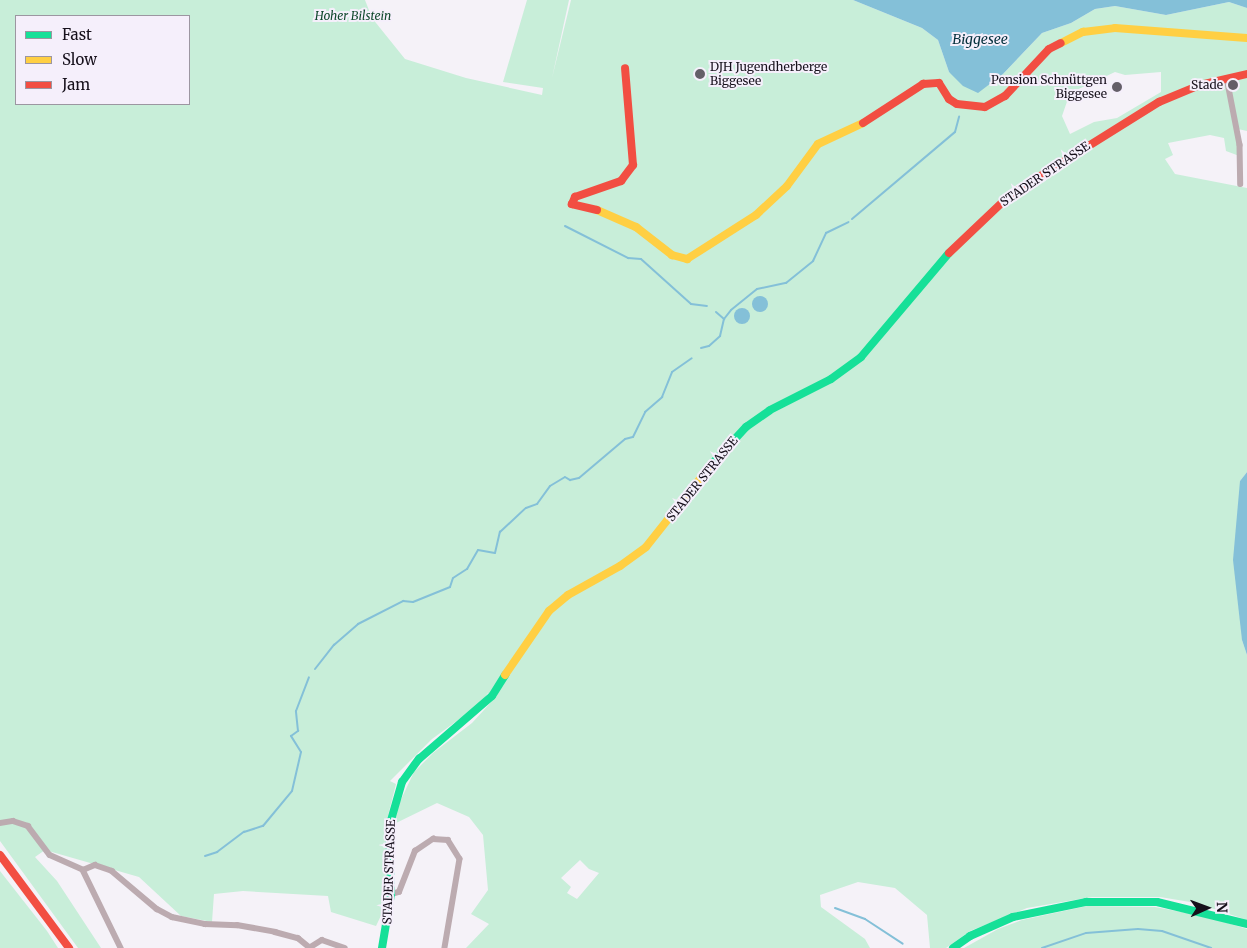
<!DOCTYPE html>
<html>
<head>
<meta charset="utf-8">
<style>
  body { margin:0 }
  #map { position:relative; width:1247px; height:948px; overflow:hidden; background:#f5f2f8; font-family:Merriweather,serif }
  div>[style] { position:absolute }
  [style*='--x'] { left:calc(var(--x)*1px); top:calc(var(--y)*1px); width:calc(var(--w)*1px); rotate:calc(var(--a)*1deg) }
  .green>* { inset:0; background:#c8eed9 }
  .water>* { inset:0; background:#84c0d8 }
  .round { border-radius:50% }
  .stream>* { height:2px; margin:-1px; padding:0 1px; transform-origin:1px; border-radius:1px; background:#84c0d8 }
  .street>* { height:5.5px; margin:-2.75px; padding:0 2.75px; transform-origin:2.75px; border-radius:2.75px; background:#bcabb0 }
  .fast>* { height:8px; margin:-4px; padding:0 4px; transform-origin:4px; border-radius:4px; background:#16e098 }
  .slow>* { height:8px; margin:-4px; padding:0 4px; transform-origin:4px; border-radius:4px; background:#ffcf43 }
  .jam>* { height:8px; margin:-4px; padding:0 4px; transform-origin:4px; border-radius:4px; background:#f24e42 }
  .dots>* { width:14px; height:14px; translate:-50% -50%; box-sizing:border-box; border:2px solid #f5effb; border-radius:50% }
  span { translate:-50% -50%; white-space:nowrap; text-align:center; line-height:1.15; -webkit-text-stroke:4px #f5effb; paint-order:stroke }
  .park-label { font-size:12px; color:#10492d; font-style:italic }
  .poi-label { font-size:12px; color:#16101b }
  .left { translate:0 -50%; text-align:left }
  .right { translate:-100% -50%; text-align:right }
  .street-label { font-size:12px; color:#16101b }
  .water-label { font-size:14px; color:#07323f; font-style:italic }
  .legend { position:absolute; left:15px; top:15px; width:175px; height:90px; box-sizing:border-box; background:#f5effb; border:1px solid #9c96a1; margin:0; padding:6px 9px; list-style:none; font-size:15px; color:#16101b }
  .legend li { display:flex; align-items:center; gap:10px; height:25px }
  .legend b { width:25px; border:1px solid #9c96a1 }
  .north { position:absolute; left:1182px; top:883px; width:50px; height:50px; -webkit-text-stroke:4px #f5effb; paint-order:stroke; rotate:88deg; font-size:14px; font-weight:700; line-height:20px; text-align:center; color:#16101b }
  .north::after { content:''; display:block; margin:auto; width:18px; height:22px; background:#16101b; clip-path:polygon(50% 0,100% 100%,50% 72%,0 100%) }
</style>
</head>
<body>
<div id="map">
  <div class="green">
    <i style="clip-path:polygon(evenodd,0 0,365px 0,372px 18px,405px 59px,466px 78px,542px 95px,543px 88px,503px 82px,527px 0,569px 0,552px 78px,571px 0,853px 0,922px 28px,938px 40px,949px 72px,978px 92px,1003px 74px,1042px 33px,1071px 23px,1095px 9px,1115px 6px,1166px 15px,1229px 2px,1247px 8px,1247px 131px,1238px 129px,1242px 157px,1226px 151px,1224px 138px,1210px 135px,1168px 143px,1173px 155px,1165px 159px,1175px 174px,1247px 188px,1247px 472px,1240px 481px,1242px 640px,1247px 655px,1247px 920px,1196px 903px,1160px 897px,1092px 897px,1027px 908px,970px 931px,946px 948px,930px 948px,927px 915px,895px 888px,858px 882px,820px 895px,821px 907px,865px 939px,870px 948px,466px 948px,489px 924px,471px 914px,488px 890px,483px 835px,469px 817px,437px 803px,394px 824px,397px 808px,414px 772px,433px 753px,472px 723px,494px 699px,488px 693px,480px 704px,432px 739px,390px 781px,396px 784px,385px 827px,388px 901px,376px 926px,331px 912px,328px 896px,243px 891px,214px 894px,212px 922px,181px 916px,139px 877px,45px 850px,35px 857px,57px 881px,101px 948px,78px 948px,0 841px,0 0,16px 16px,189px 16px,189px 104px,16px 104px,16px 16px,0 0,1115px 72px,1125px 75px,1161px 72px,1161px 92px,1117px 118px,1094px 122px,1070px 134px,1062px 116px,1070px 93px,1115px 72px,0 0,580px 860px,589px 869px,599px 873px,577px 899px,567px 893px,571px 887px,561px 878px,580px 860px)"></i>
    <i style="clip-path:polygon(0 871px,47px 931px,58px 948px,0 948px)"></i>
    <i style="clip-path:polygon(1087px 906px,1155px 907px,1208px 917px,1247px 929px,1247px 948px,964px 948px,998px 929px,1022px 920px)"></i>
  </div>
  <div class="water">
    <i style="clip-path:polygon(853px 0,1247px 0,1247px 8px,1229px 2px,1166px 15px,1115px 6px,1095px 9px,1071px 23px,1042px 33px,1003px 74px,978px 93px,963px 86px,949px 72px,938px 40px,922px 28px)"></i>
    <i class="round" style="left:752px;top:296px;width:16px;height:16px"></i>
    <i class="round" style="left:734px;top:308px;width:16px;height:16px"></i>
    <i style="clip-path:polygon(1247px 472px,1247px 655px,1242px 640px,1233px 560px,1240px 481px)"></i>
  </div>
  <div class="stream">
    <i style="--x:852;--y:219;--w:135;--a:-40.2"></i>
    <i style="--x:955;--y:132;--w:16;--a:-75"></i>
    <i style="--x:565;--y:226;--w:71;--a:26.9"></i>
    <i style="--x:628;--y:258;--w:13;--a:4"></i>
    <i style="--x:641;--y:259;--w:67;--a:42"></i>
    <i style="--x:691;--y:304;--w:16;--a:7"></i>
    <i style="--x:716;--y:312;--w:11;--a:41"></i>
    <i style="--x:701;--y:348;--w:8;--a:-14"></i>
    <i style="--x:709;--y:346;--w:15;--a:-42"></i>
    <i style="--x:720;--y:336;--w:17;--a:-77"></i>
    <i style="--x:724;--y:319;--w:11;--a:-52"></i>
    <i style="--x:731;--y:310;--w:33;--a:-39"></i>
    <i style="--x:757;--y:289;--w:30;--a:-12"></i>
    <i style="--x:786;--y:283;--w:35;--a:-39"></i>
    <i style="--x:813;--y:261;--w:31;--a:-65"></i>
    <i style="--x:826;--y:233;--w:25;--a:-26"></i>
    <i style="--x:315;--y:669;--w:31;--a:-52"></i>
    <i style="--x:334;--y:645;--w:32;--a:-41"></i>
    <i style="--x:358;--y:624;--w:51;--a:-27.1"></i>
    <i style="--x:403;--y:601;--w:10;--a:6"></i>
    <i style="--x:413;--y:602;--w:40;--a:-22"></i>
    <i style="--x:450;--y:587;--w:9;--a:-72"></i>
    <i style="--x:453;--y:578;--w:17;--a:-33"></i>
    <i style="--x:467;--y:569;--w:22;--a:-60"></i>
    <i style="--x:478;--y:550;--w:17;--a:10"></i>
    <i style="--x:495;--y:553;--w:22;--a:-77"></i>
    <i style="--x:500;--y:532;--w:35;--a:-43"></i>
    <i style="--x:526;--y:508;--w:12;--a:-20"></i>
    <i style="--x:537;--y:504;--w:22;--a:-54"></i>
    <i style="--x:550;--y:486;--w:17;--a:-31"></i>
    <i style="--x:565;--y:477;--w:6;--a:31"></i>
    <i style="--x:570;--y:480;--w:9;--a:-13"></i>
    <i style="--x:579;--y:478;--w:60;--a:-40.3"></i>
    <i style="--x:625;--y:439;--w:8;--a:-14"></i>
    <i style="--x:633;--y:437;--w:28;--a:-64"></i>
    <i style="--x:645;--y:412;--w:23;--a:-41"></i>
    <i style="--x:662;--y:397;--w:27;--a:-68"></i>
    <i style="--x:672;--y:372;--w:24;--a:-35"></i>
    <i style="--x:205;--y:856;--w:13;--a:-18"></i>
    <i style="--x:217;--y:852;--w:34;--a:-37"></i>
    <i style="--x:244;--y:832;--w:20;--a:-18"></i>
    <i style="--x:263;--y:826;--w:45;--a:-50.4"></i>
    <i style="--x:292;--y:791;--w:40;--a:-77"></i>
    <i style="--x:301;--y:752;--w:19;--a:-122"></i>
    <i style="--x:291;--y:736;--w:9;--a:-36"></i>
    <i style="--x:298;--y:731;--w:20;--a:-96"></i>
    <i style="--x:296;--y:711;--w:36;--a:-69"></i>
    <i style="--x:835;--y:908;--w:32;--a:20"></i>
    <i style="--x:865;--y:919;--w:45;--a:33.3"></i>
    <i style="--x:1042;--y:948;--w:46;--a:-18.8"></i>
    <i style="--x:1086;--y:933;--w:52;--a:-4.4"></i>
    <i style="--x:1138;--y:929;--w:24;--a:5"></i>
    <i style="--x:1162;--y:931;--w:52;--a:19.1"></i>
  </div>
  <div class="street">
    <i style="--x:1227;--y:78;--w:68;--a:79"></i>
    <i style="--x:1240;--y:145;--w:39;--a:89"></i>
    <i style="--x:0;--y:823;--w:13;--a:-9"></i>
    <i style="--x:13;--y:821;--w:16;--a:18"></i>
    <i style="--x:28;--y:826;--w:36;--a:53"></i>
    <i style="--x:50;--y:855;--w:36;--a:24"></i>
    <i style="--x:83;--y:870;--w:13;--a:-23"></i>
    <i style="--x:95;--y:865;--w:18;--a:19"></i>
    <i style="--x:112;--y:871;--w:59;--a:40.2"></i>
    <i style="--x:157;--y:909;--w:17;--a:28"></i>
    <i style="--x:172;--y:917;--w:34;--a:12"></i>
    <i style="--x:205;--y:924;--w:32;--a:2"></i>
    <i style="--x:237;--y:925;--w:39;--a:10"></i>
    <i style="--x:275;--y:932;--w:24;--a:15"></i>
    <i style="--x:298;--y:938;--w:14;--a:39"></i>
    <i style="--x:83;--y:870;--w:87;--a:64"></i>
    <i style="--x:391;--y:894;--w:8;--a:-14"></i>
    <i style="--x:399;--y:892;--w:44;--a:-68.7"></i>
    <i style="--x:415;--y:851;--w:22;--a:-34"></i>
    <i style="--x:433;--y:839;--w:15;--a:4"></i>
    <i style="--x:448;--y:840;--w:22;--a:58"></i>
    <i style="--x:460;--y:859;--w:90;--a:99.6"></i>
    <i style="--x:309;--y:948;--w:15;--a:-32"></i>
    <i style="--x:322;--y:940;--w:24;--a:19"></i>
  </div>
  <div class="fast">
    <i style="--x:711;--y:465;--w:52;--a:-47.4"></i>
    <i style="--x:746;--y:427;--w:29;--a:-35"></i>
    <i style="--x:770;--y:410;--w:68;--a:-26.9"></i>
    <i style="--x:831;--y:379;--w:37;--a:-36"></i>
    <i style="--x:861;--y:357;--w:136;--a:-49.8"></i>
    <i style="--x:382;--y:948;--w:55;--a:-80.5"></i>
    <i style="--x:391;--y:894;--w:67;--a:-91.7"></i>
    <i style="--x:389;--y:827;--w:47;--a:-73.9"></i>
    <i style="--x:402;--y:782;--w:29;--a:-54"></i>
    <i style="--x:419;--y:759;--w:96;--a:-40.8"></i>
    <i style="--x:492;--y:696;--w:25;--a:-58"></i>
    <i style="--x:953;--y:948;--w:21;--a:-35"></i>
    <i style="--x:970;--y:936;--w:47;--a:-23.8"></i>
    <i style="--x:1013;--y:917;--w:75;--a:-11.6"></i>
    <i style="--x:1086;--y:902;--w:71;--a:0"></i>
    <i style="--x:1157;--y:902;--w:93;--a:13.7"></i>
  </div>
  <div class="slow">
    <i style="--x:1061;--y:43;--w:25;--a:-27"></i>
    <i style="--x:1083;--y:32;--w:32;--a:-7"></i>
    <i style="--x:1115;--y:28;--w:132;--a:4.3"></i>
    <i style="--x:597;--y:210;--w:43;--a:23.6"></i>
    <i style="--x:636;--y:227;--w:46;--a:37.9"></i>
    <i style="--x:672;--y:255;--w:16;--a:15"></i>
    <i style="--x:687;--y:259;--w:82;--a:-32.5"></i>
    <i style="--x:756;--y:215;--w:42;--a:-43.1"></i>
    <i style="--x:787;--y:186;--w:52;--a:-53.6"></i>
    <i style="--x:818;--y:144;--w:50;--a:-25"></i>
    <i style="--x:505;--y:675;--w:78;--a:-55.5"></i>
    <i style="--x:549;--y:611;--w:25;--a:-40"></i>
    <i style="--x:568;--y:595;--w:60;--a:-29.1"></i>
    <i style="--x:620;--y:566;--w:32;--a:-36"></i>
    <i style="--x:646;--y:547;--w:105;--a:-51.6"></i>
  </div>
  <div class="jam">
    <i style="--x:863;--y:123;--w:72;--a:-33"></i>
    <i style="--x:923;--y:84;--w:16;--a:-4"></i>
    <i style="--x:939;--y:83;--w:19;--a:58"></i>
    <i style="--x:949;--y:99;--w:9;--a:32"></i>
    <i style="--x:957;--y:104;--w:28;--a:6"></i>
    <i style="--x:985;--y:107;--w:23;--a:-29"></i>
    <i style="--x:1005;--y:96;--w:64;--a:-46.9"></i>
    <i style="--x:1049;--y:49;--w:13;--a:-27"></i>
    <i style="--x:597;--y:210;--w:26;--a:-167"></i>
    <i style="--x:572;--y:204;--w:8;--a:-67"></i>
    <i style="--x:575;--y:197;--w:49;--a:-19.2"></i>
    <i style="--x:621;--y:181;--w:20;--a:-53"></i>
    <i style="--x:633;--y:165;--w:97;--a:-94.7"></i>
    <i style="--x:949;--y:253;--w:84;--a:-43.6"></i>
    <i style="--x:1010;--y:195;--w:176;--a:-32"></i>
    <i style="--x:1159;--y:102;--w:44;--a:-22.5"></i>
    <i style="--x:1200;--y:85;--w:48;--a:-13.2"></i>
    <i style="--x:0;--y:855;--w:116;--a:53.4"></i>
  </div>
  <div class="dots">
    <i style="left:700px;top:74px;background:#645f68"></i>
    <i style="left:1233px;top:85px;background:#645f68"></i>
    <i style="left:1117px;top:87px;background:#645f68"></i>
  </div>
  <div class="park-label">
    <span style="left:353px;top:16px">Hoher Bilstein</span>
  </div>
  <div class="poi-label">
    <span class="left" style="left:710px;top:74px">DJH Jugendherberge<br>Biggesee</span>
    <span class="right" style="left:1107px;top:87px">Pension Schnüttgen<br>Biggesee</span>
    <span class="right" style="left:1223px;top:85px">Stade</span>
  </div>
  <div class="street-label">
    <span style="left:1045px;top:174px;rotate:-34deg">STADER STRASSE</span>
    <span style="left:702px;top:479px;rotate:-51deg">STADER STRASSE</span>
    <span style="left:389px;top:872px;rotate:-88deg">STADER STRASSE</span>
  </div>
  <div class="water-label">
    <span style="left:980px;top:39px">Biggesee</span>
  </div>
  <ul class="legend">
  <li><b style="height:6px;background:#16e098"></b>Fast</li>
  <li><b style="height:6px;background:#ffcf43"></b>Slow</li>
  <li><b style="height:6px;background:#f24e42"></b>Jam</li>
  </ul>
  <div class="north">N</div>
</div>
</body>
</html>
